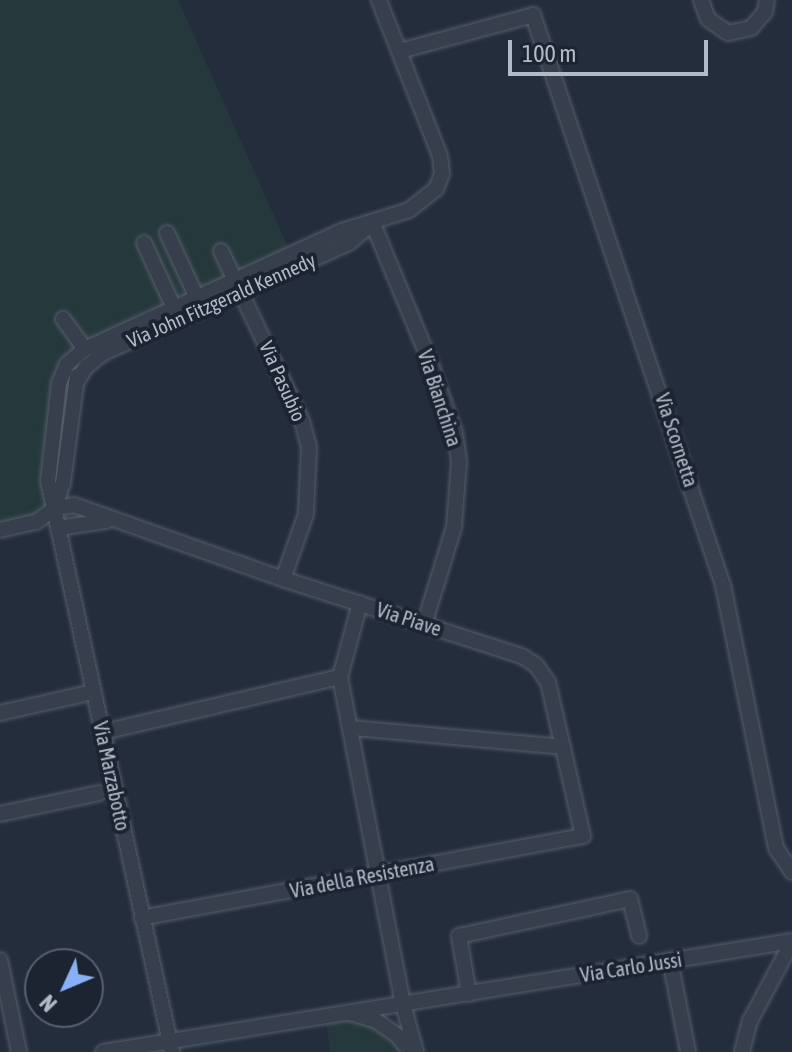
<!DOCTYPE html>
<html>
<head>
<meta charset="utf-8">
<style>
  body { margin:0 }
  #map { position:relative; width:792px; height:1052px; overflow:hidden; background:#232d3c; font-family:"Asap Condensed",sans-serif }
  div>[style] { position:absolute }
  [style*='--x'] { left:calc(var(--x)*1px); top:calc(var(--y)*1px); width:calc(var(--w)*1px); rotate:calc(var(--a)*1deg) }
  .green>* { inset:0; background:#25393d }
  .roads { filter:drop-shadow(0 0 2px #555d6a) drop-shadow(0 0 2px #555d6a) }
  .minor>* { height:14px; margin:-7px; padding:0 7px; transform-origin:7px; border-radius:7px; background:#373f4c }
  span { translate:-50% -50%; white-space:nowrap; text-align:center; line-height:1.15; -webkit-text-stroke:8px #1c2431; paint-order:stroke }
  .street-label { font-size:20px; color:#b2bac7 }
  .north { position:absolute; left:24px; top:948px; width:80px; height:80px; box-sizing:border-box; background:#1c2431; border:2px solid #58606d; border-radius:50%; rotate:226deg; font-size:22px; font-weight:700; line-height:32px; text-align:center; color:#b2bac7 }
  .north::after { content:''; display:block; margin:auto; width:28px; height:36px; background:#87b0f7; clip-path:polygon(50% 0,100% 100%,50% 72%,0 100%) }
  .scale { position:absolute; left:508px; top:40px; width:200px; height:36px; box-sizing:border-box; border:4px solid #b2bac7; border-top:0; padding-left:10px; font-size:24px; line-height:28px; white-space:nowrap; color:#b2bac7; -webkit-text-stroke:6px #1c2431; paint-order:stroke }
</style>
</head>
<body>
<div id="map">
  <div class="green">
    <i style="clip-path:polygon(0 0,178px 0,294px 261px,88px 359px,71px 427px,69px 498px,59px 514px,0 530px)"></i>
    <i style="clip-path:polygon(367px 1018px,387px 1032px,402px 1052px,330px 1052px,326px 1020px)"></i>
  </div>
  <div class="roads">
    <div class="minor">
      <i style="--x:701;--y:0;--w:20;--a:70"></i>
      <i style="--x:708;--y:19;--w:24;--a:35"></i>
      <i style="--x:728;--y:33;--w:24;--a:-12"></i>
      <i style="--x:751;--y:28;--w:21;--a:-49"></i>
      <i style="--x:765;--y:12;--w:12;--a:-81"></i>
      <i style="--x:400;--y:51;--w:138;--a:-15.1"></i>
      <i style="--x:533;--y:15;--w:601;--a:71.57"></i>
      <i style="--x:723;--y:585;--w:268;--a:78.6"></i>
      <i style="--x:776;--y:848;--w:29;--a:56"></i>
      <i style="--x:373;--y:224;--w:146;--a:67.5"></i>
      <i style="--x:429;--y:359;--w:78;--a:70.6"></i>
      <i style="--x:455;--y:433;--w:29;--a:82"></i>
      <i style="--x:459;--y:462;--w:65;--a:94.4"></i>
      <i style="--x:454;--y:527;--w:102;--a:107"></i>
      <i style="--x:167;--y:233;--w:72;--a:65.2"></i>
      <i style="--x:144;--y:243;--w:72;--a:65.2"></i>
      <i style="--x:221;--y:251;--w:188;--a:64.5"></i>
      <i style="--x:302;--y:421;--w:27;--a:75"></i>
      <i style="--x:309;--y:447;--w:67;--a:92.6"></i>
      <i style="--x:306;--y:514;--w:69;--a:109.5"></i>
      <i style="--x:63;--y:319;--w:37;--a:54"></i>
      <i style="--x:76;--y:383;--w:19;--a:-58"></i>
      <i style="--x:86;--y:367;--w:22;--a:-39"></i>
      <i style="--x:103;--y:353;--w:269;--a:-24.1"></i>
      <i style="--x:349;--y:243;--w:30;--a:-40"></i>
      <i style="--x:54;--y:509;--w:20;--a:-11"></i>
      <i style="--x:74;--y:505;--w:222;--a:19.5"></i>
      <i style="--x:283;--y:579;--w:251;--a:17.9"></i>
      <i style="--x:522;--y:656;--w:17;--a:33"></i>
      <i style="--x:536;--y:665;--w:21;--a:55"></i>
      <i style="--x:548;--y:682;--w:158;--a:77.2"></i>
      <i style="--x:583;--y:836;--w:449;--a:169.5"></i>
      <i style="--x:58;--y:528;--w:49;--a:-8.3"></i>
      <i style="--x:0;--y:530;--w:37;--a:-13"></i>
      <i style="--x:36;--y:522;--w:22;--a:-36"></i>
      <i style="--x:54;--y:509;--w:28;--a:-71"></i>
      <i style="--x:63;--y:483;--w:108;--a:-82.5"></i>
      <i style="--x:360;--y:603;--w:77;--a:105.1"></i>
      <i style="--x:340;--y:677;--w:333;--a:79.1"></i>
      <i style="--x:403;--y:1004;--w:50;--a:74.8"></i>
      <i style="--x:0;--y:713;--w:86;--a:-12.7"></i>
      <i style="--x:352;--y:728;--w:212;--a:5.1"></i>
      <i style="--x:103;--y:732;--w:243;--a:-13.1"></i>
      <i style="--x:0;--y:814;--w:102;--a:-11.9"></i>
      <i style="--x:0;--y:960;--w:94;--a:78.3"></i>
      <i style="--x:670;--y:960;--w:94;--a:78.9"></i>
      <i style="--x:469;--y:994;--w:59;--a:-99.8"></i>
      <i style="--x:459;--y:936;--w:175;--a:-12.2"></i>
      <i style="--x:630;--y:899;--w:38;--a:76"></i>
      <i style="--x:350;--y:1013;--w:26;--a:16"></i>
      <i style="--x:375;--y:1020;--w:28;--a:35"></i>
      <i style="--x:398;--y:1036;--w:20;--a:53"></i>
      <i style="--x:103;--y:1052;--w:698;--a:-9.15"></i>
      <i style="--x:172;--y:1052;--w:584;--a:-102.25"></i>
      <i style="--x:48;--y:481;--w:99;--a:-83.6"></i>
      <i style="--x:59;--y:383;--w:21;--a:-67"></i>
      <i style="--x:67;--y:364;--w:23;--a:-40"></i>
      <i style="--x:85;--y:349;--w:283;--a:-24.7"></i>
      <i style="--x:342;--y:231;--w:70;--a:-17.4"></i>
      <i style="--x:409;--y:210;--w:34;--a:-38"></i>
      <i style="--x:436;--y:189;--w:16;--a:-68"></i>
      <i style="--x:442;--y:174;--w:18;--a:-96"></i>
      <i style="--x:440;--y:156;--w:168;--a:-111.4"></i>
      <i style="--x:742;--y:1052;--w:32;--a:-76"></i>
      <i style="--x:750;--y:1021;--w:89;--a:-62"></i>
    </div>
  </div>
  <div class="street-label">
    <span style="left:221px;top:300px;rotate:-24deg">Via John Fitzgerald Kennedy</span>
    <span style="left:283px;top:381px;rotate:66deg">Via Pasubio</span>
    <span style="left:440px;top:398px;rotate:72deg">Via Bianchina</span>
    <span style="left:677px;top:440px;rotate:72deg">Via Scornetta</span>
    <span style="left:409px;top:619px;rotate:18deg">Via Piave</span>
    <span style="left:112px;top:776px;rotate:78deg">Via Marzabotto</span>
    <span style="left:362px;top:877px;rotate:-11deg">Via della Resistenza</span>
    <span style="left:631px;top:967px;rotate:-9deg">Via Carlo Jussi</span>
  </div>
  <div class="north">N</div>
  <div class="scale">100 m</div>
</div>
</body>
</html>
